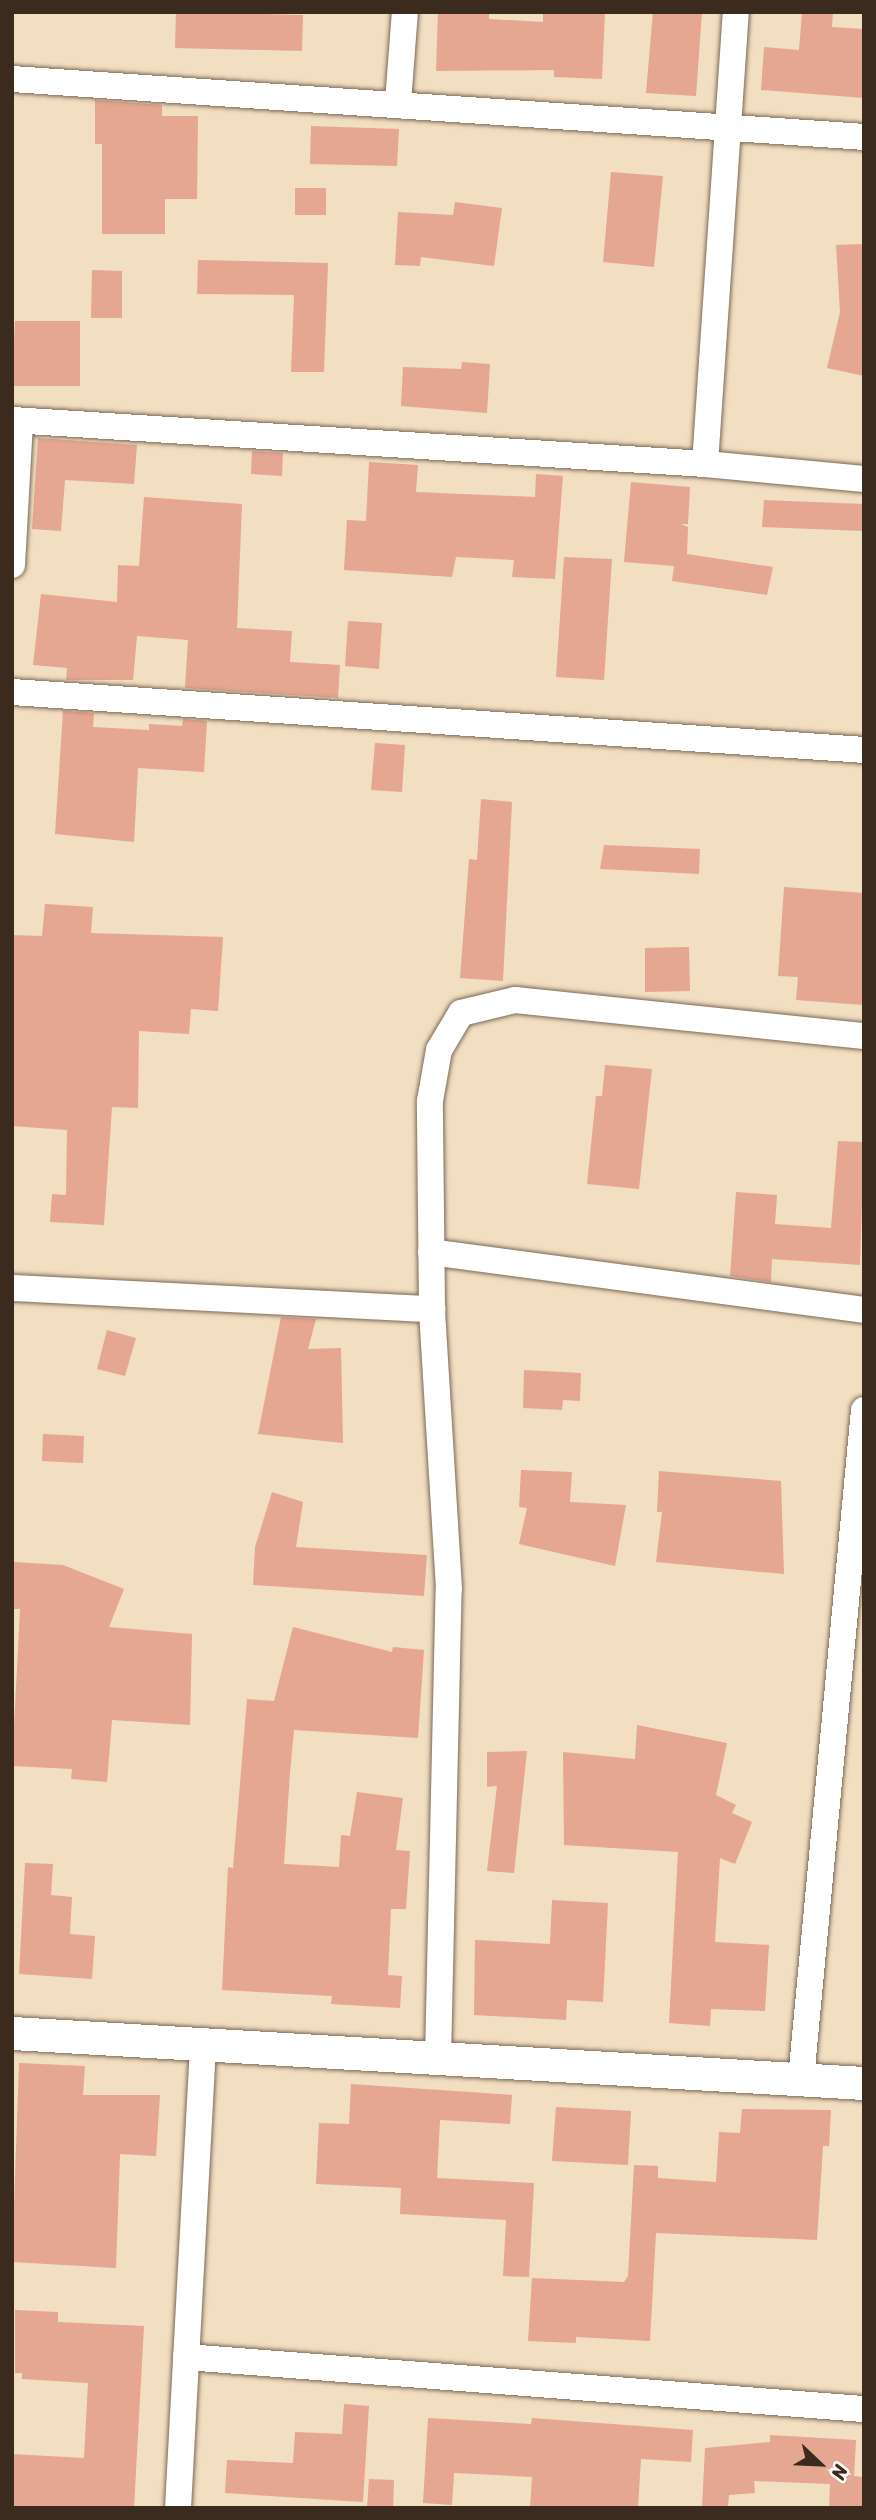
<!DOCTYPE html>
<html>
<head>
<meta charset="utf-8">
<style>
  body { margin:0 }
  #map { position:relative; width:876px; height:2520px; overflow:hidden; background:#f2dec0; font-family:Sriracha,sans-serif }
  div>[style] { position:absolute }
  [style*='--x'] { left:calc(var(--x)*1px); top:calc(var(--y)*1px); width:calc(var(--w)*1px); rotate:calc(var(--a)*1deg) }
  .building>* { inset:0; background:#e5a692 }
  .roads { filter:drop-shadow(0 0 2px #7b6957) drop-shadow(0 0 2px #7b6957) }
  .minor>* { height:26px; margin:-13px; padding:0 13px; transform-origin:13px; border-radius:13px; background:#fff }
  .tertiary>* { height:33px; margin:-16.5px; padding:0 16.5px; transform-origin:16.5px; border-radius:16.5px; background:#fff }
  span { translate:-50% -50%; white-space:nowrap; text-align:center; line-height:1.15; -webkit-text-stroke:6px #fdfcf7; paint-order:stroke }
  .frame { position:absolute; inset:0; border:14px solid #3b2a1e; pointer-events:none }
  .north { position:absolute; left:785px; top:2429px; width:70px; height:70px; -webkit-text-stroke:5px #fdfcf7; paint-order:stroke; rotate:113deg; font-size:19px; font-weight:700; line-height:28px; text-align:center; color:#3b2a1e }
  .north::after { content:''; display:block; margin:auto; width:24px; height:32px; background:#3b2a1e; clip-path:polygon(50% 0,100% 100%,50% 72%,0 100%) }
</style>
</head>
<body>
<div id="map">
  <div class="building">
    <i style="clip-path:polygon(176px 12px,303px 15px,302px 51px,175px 48px)"></i>
    <i style="clip-path:polygon(438px 12px,489px 12px,489px 19px,543px 22px,543px 12px,605px 12px,602px 79px,554px 77px,554px 70px,436px 71px)"></i>
    <i style="clip-path:polygon(653px 12px,702px 12px,696px 96px,646px 93px)"></i>
    <i style="clip-path:polygon(802px 12px,833px 12px,832px 27px,864px 29px,864px 98px,761px 90px,764px 47px,799px 50px)"></i>
    <i style="clip-path:polygon(95px 100px,162px 105px,162px 116px,198px 116px,197px 199px,165px 199px,165px 234px,102px 234px,102px 144px,95px 144px)"></i>
    <i style="clip-path:polygon(311px 126px,399px 129px,397px 166px,310px 164px)"></i>
    <i style="clip-path:polygon(611px 172px,663px 176px,654px 267px,603px 262px)"></i>
    <i style="clip-path:polygon(295px 188px,326px 188px,326px 215px,295px 215px)"></i>
    <i style="clip-path:polygon(455px 202px,502px 208px,494px 266px,421px 257px,420px 266px,395px 265px,398px 212px,453px 215px)"></i>
    <i style="clip-path:polygon(864px 244px,864px 376px,827px 368px,840px 312px,836px 245px)"></i>
    <i style="clip-path:polygon(198px 260px,328px 263px,324px 372px,291px 372px,294px 295px,197px 294px)"></i>
    <i style="clip-path:polygon(92px 270px,122px 271px,122px 318px,91px 318px)"></i>
    <i style="clip-path:polygon(15px 321px,80px 321px,80px 386px,12px 386px)"></i>
    <i style="clip-path:polygon(462px 362px,490px 364px,487px 413px,401px 406px,403px 367px,461px 369px)"></i>
    <i style="clip-path:polygon(38px 438px,137px 445px,134px 484px,65px 480px,61px 531px,32px 529px)"></i>
    <i style="clip-path:polygon(252px 451px,283px 453px,282px 476px,251px 474px)"></i>
    <i style="clip-path:polygon(369px 462px,418px 465px,416px 492px,535px 497px,536px 474px,563px 476px,555px 579px,512px 577px,514px 560px,456px 557px,452px 577px,344px 570px,347px 520px,366px 521px)"></i>
    <i style="clip-path:polygon(631px 482px,690px 487px,688px 524px,681px 524px,688px 527px,687px 554px,773px 567px,767px 595px,672px 581px,674px 566px,624px 562px)"></i>
    <i style="clip-path:polygon(144px 497px,242px 504px,237px 628px,292px 631px,290px 662px,340px 665px,338px 698px,185px 688px,188px 640px,137px 636px,133px 680px,66px 680px,67px 668px,33px 665px,41px 594px,117px 602px,118px 565px,139px 566px)"></i>
    <i style="clip-path:polygon(764px 500px,864px 504px,864px 531px,762px 527px)"></i>
    <i style="clip-path:polygon(564px 557px,612px 559px,604px 680px,556px 677px)"></i>
    <i style="clip-path:polygon(348px 621px,382px 623px,379px 669px,345px 666px)"></i>
    <i style="clip-path:polygon(63px 711px,94px 713px,93px 727px,149px 730px,149px 724px,182px 726px,183px 719px,207px 721px,204px 772px,138px 768px,134px 842px,55px 834px)"></i>
    <i style="clip-path:polygon(375px 743px,405px 745px,402px 792px,371px 790px)"></i>
    <i style="clip-path:polygon(481px 799px,512px 802px,503px 981px,460px 978px,469px 859px,477px 860px)"></i>
    <i style="clip-path:polygon(604px 845px,700px 849px,699px 874px,600px 869px)"></i>
    <i style="clip-path:polygon(784px 887px,864px 893px,864px 1005px,796px 1000px,798px 977px,778px 976px)"></i>
    <i style="clip-path:polygon(45px 904px,93px 907px,91px 933px,223px 937px,218px 1011px,191px 1009px,189px 1034px,139px 1031px,138px 1108px,112px 1107px,104px 1225px,50px 1222px,52px 1194px,66px 1195px,67px 1130px,12px 1126px,12px 935px,42px 936px)"></i>
    <i style="clip-path:polygon(689px 947px,690px 991px,645px 992px,645px 948px)"></i>
    <i style="clip-path:polygon(605px 1065px,652px 1069px,639px 1189px,587px 1184px,596px 1096px,602px 1096px)"></i>
    <i style="clip-path:polygon(838px 1141px,864px 1142px,860px 1265px,772px 1259px,771px 1282px,730px 1276px,736px 1192px,777px 1195px,775px 1224px,831px 1228px)"></i>
    <i style="clip-path:polygon(281px 1317px,316px 1319px,308px 1349px,341px 1348px,343px 1443px,258px 1434px)"></i>
    <i style="clip-path:polygon(107px 1330px,136px 1338px,125px 1376px,97px 1369px)"></i>
    <i style="clip-path:polygon(524px 1370px,581px 1373px,580px 1401px,563px 1400px,562px 1410px,523px 1408px)"></i>
    <i style="clip-path:polygon(43px 1434px,84px 1436px,83px 1463px,42px 1461px)"></i>
    <i style="clip-path:polygon(521px 1470px,572px 1472px,570px 1502px,626px 1505px,615px 1566px,519px 1544px,527px 1508px,519px 1507px)"></i>
    <i style="clip-path:polygon(659px 1471px,781px 1481px,784px 1574px,656px 1562px,662px 1512px,657px 1512px)"></i>
    <i style="clip-path:polygon(272px 1492px,303px 1502px,296px 1547px,427px 1555px,424px 1596px,253px 1585px,255px 1547px)"></i>
    <i style="clip-path:polygon(14px 1562px,63px 1565px,124px 1589px,109px 1627px,192px 1634px,190px 1725px,112px 1720px,107px 1782px,71px 1779px,72px 1769px,12px 1766px,20px 1609px,12px 1609px)"></i>
    <i style="clip-path:polygon(293px 1627px,392px 1652px,393px 1647px,424px 1650px,418px 1738px,294px 1730px,290px 1773px,284px 1864px,339px 1867px,341px 1835px,350px 1836px,357px 1792px,403px 1798px,396px 1850px,410px 1851px,406px 1909px,391px 1909px,388px 1975px,402px 1976px,400px 2008px,331px 2004px,332px 1996px,222px 1990px,228px 1867px,233px 1868px,247px 1699px,274px 1701px)"></i>
    <i style="clip-path:polygon(637px 1725px,727px 1743px,716px 1795px,736px 1805px,732px 1813px,752px 1822px,735px 1864px,720px 1858px,715px 1942px,769px 1945px,765px 2011px,711px 2009px,710px 2026px,669px 2023px,678px 1852px,564px 1845px,563px 1752px,635px 1759px)"></i>
    <i style="clip-path:polygon(527px 1751px,514px 1873px,487px 1871px,497px 1786px,487px 1787px,487px 1752px)"></i>
    <i style="clip-path:polygon(25px 1863px,53px 1864px,51px 1895px,72px 1897px,70px 1934px,95px 1936px,92px 1979px,19px 1974px)"></i>
    <i style="clip-path:polygon(552px 1900px,608px 1903px,603px 2002px,567px 2000px,566px 2020px,474px 2015px,475px 1940px,550px 1944px)"></i>
    <i style="clip-path:polygon(19px 2063px,85px 2066px,83px 2095px,160px 2095px,156px 2156px,120px 2154px,116px 2268px,12px 2262px)"></i>
    <i style="clip-path:polygon(351px 2084px,512px 2095px,510px 2124px,440px 2120px,437px 2178px,534px 2183px,529px 2277px,503px 2276px,506px 2220px,400px 2214px,401px 2188px,316px 2184px,319px 2123px,349px 2124px)"></i>
    <i style="clip-path:polygon(556px 2107px,631px 2111px,628px 2165px,552px 2161px)"></i>
    <i style="clip-path:polygon(742px 2109px,831px 2110px,829px 2146px,823px 2146px,817px 2240px,656px 2233px,650px 2341px,576px 2337px,576px 2343px,528px 2341px,532px 2278px,624px 2282px,628px 2276px,634px 2165px,658px 2166px,658px 2178px,716px 2182px,719px 2132px,740px 2133px)"></i>
    <i style="clip-path:polygon(15px 2310px,58px 2312px,58px 2322px,144px 2326px,134px 2508px,12px 2508px,12px 2454px,84px 2458px,88px 2383px,22px 2379px,22px 2373px,15px 2373px)"></i>
    <i style="clip-path:polygon(344px 2404px,369px 2406px,363px 2502px,225px 2493px,227px 2460px,293px 2463px,295px 2432px,342px 2434px)"></i>
    <i style="clip-path:polygon(428px 2418px,531px 2424px,532px 2418px,693px 2430px,691px 2462px,641px 2459px,638px 2508px,530px 2508px,532px 2477px,454px 2473px,452px 2505px,423px 2503px)"></i>
    <i style="clip-path:polygon(770px 2435px,856px 2440px,854px 2476px,864px 2477px,864px 2508px,829px 2508px,830px 2484px,754px 2481px,755px 2493px,729px 2495px,728px 2508px,702px 2508px,705px 2448px,770px 2442px)"></i>
    <i style="clip-path:polygon(369px 2479px,394px 2480px,393px 2508px,367px 2508px)"></i>
  </div>
  <div class="roads">
    <div class="minor">
      <i style="--x:12;--y:79;--w:854;--a:3.89"></i>
      <i style="--x:398;--y:102;--w:90;--a:-85.6"></i>
      <i style="--x:12;--y:420;--w:694;--a:3.63"></i>
      <i style="--x:705;--y:464;--w:160;--a:5.4"></i>
      <i style="--x:705;--y:464;--w:453;--a:-86.1"></i>
      <i style="--x:12;--y:565;--w:144;--a:-86.8"></i>
      <i style="--x:12;--y:692;--w:854;--a:3.89"></i>
      <i style="--x:431;--y:1252;--w:437;--a:7.6"></i>
      <i style="--x:12;--y:1288;--w:421;--a:2.9"></i>
      <i style="--x:438;--y:2058;--w:469;--a:-88.7"></i>
      <i style="--x:449;--y:1589;--w:281;--a:-93.5"></i>
      <i style="--x:432;--y:1309;--w:208;--a:-90.6"></i>
      <i style="--x:430;--y:1101;--w:52;--a:-80"></i>
      <i style="--x:439;--y:1050;--w:43;--a:-59.3"></i>
      <i style="--x:461;--y:1013;--w:56;--a:-13.5"></i>
      <i style="--x:515;--y:1000;--w:351;--a:5.9"></i>
      <i style="--x:801;--y:2079;--w:672;--a:-84.62"></i>
      <i style="--x:186;--y:2357;--w:680;--a:4.39"></i>
      <i style="--x:178;--y:2508;--w:465;--a:-86.9"></i>
    </div>
    <div class="tertiary">
      <i style="--x:12;--y:2033;--w:853;--a:3.36"></i>
    </div>
  </div>
  <div class="frame"></div>
  <div class="north">N</div>
</div>
</body>
</html>
